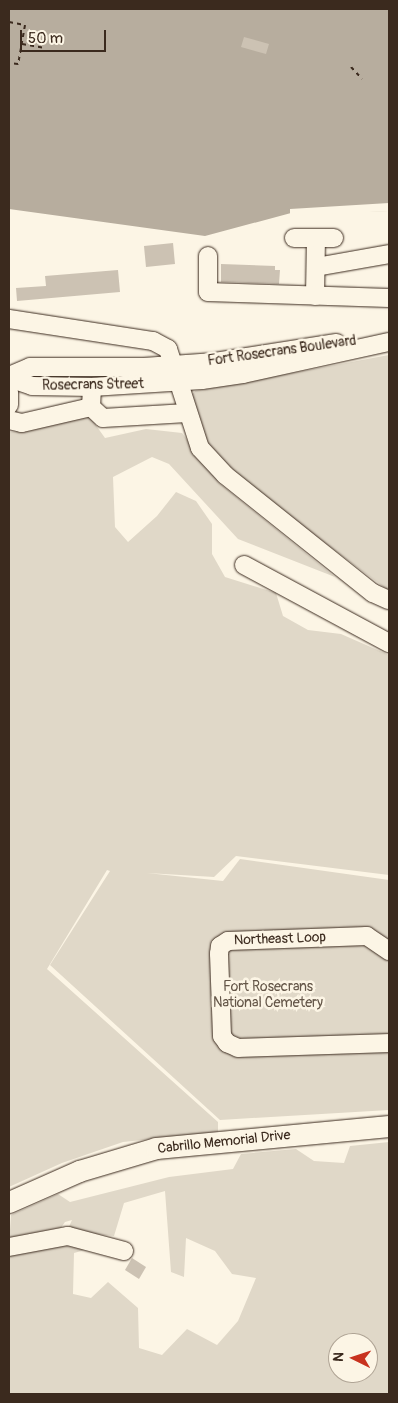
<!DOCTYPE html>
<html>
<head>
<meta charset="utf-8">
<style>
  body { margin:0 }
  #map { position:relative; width:398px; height:1403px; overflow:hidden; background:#fcf5e5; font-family:Pangolin,sans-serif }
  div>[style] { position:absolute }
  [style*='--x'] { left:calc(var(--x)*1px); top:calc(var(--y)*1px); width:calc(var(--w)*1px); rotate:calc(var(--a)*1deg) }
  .green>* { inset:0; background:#e0d8c8 }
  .water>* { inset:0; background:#b7ad9e }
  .pier>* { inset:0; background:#fcf5e5 }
  .building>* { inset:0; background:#ccc2b3 }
  .path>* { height:2px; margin-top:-1px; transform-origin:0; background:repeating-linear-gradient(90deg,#3b2a1e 0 4px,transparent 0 8px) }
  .roads { filter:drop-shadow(0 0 1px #3b2a1e) drop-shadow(0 0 1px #3b2a1e) }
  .minor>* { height:18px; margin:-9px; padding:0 9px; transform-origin:9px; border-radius:9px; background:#fcf5e5 }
  .major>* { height:21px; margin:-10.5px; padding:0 10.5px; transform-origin:10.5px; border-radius:10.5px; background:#fcf5e5 }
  span { translate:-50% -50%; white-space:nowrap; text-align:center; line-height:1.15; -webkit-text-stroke:5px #fcf5e5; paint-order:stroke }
  .street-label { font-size:14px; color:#3b2a1e }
  .park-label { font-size:14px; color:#645648 }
  .frame { position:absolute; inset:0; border:10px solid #3b2a1e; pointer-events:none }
  .north { position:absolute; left:328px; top:1333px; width:50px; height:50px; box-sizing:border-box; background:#fcf5e5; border:1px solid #afa495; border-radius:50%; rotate:274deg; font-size:14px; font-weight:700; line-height:20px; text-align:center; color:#3b2a1e }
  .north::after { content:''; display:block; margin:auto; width:18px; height:22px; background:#c8321e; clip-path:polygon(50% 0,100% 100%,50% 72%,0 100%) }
  .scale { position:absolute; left:20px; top:30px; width:86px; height:22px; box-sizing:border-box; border:2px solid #3b2a1e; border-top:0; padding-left:6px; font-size:15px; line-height:18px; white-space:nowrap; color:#3b2a1e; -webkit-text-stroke:4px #fcf5e5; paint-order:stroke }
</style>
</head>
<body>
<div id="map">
  <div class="green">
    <i style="clip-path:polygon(389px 355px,389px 591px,242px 481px,217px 457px,205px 438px,190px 397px,195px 391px)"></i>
    <i style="clip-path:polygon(74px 417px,90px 417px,105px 438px,146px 429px,182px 433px,219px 483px,335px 577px,238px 539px,169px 464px,152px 457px,113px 477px,115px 527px,128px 542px,157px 516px,176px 492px,196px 501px,212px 524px,212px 554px,225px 577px,276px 593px,283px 616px,308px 630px,341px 634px,389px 655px,389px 875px,236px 856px,214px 877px,147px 873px,223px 881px,240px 859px,389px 880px,389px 1110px,220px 1120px,50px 965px,110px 871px,107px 870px,47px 969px,218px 1122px,218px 1132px,123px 1142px,62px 1163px,9px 1187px,9px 432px,29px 431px)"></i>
    <i style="clip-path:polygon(evenodd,389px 1142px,389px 1394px,9px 1394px,9px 1252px,48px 1243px,85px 1246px,85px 1250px,74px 1253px,73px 1294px,91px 1298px,108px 1282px,138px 1308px,139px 1348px,162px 1355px,187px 1329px,217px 1345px,238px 1321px,256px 1278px,232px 1274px,215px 1251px,186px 1238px,184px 1277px,171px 1272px,165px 1191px,124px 1203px,114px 1236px,67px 1231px,72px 1220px,65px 1222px,58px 1232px,9px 1244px,11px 1215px,58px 1194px,70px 1202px,169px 1177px,233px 1169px,241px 1154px,296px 1149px,314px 1161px,344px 1163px,350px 1146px,389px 1142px,338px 1343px,368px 1343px,368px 1373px,338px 1373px,338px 1343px)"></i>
  </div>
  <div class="water">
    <i style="clip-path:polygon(9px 9px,389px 9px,389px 211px,291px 213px,205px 236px,9px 209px)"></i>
  </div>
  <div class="pier">
    <i style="clip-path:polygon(389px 203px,389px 211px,290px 216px,290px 209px)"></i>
  </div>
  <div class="building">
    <i style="clip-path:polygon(244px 37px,269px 44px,266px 54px,241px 47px)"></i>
    <i style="clip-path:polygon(173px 243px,175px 264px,146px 267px,144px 246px)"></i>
    <i style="clip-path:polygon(221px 264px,275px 266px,275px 270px,280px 270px,279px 284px,221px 282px)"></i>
    <i style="clip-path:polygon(118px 270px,120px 292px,17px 301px,16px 288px,46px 286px,45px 276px)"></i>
    <i style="clip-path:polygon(132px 1258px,146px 1267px,139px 1279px,125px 1270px)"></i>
  </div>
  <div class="path">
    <i style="--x:9;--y:22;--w:16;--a:11"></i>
    <i style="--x:25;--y:25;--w:40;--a:100"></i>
    <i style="--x:18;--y:64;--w:9;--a:-174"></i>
    <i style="--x:22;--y:44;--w:22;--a:10"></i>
    <i style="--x:351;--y:67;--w:16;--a:47"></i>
  </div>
  <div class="roads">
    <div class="minor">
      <i style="--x:294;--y:238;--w:22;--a:0"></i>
      <i style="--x:316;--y:238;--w:58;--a:91"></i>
      <i style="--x:316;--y:238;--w:18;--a:0"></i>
      <i style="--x:208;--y:256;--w:36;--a:90"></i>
      <i style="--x:208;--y:292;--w:181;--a:1.9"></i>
      <i style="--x:316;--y:267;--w:74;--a:-10.1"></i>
      <i style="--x:9;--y:319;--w:146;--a:8.7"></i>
      <i style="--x:153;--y:341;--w:17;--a:28"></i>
      <i style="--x:168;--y:349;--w:104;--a:72.1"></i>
      <i style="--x:200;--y:448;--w:37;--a:47"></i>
      <i style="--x:225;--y:475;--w:189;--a:38.6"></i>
      <i style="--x:373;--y:593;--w:17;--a:24"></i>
      <i style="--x:9;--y:376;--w:23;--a:-23"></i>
      <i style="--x:30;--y:367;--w:114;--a:0"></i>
      <i style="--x:144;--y:367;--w:71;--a:-4"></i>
      <i style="--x:215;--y:362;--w:123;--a:-8.9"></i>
      <i style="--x:9;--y:378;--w:24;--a:19"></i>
      <i style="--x:32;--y:386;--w:60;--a:1"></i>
      <i style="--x:92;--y:387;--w:110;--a:-3.6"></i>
      <i style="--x:202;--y:380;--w:41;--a:-8.3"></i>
      <i style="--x:243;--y:374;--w:149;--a:-12.4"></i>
      <i style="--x:9;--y:392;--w:13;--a:90"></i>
      <i style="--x:91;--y:407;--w:16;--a:43"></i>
      <i style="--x:103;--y:418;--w:84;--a:-3.4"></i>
      <i style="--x:9;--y:420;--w:13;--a:13"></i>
      <i style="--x:22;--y:423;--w:71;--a:-13.1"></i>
      <i style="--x:91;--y:407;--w:20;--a:-87"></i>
      <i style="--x:244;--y:565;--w:165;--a:28.3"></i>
      <i style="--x:389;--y:951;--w:27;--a:-146"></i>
      <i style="--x:367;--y:936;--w:139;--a:177.9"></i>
      <i style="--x:228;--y:941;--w:9;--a:148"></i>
      <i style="--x:220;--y:946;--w:8;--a:97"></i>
      <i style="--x:219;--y:954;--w:82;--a:87.9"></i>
      <i style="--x:222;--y:1036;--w:9;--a:54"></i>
      <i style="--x:227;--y:1043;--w:12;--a:24"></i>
      <i style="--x:238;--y:1048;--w:151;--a:-1.9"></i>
      <i style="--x:9;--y:1247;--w:60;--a:-10.6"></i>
      <i style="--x:68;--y:1236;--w:58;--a:15"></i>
    </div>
    <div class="major">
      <i style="--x:9;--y:1202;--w:77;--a:-23.9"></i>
      <i style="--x:79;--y:1171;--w:80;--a:-16.6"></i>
      <i style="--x:156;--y:1148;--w:234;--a:-5.4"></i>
    </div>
  </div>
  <div class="street-label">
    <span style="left:282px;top:351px;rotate:-8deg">Fort Rosecrans Boulevard</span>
    <span style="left:93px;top:385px;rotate:-1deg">Rosecrans Street</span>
    <span style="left:280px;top:939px;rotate:-2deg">Northeast Loop</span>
    <span style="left:224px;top:1142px;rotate:-6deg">Cabrillo Memorial Drive</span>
  </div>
  <div class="park-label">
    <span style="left:268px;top:995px">Fort Rosecrans<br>National Cemetery</span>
  </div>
  <div class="frame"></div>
  <div class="north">N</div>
  <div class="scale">50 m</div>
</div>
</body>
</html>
